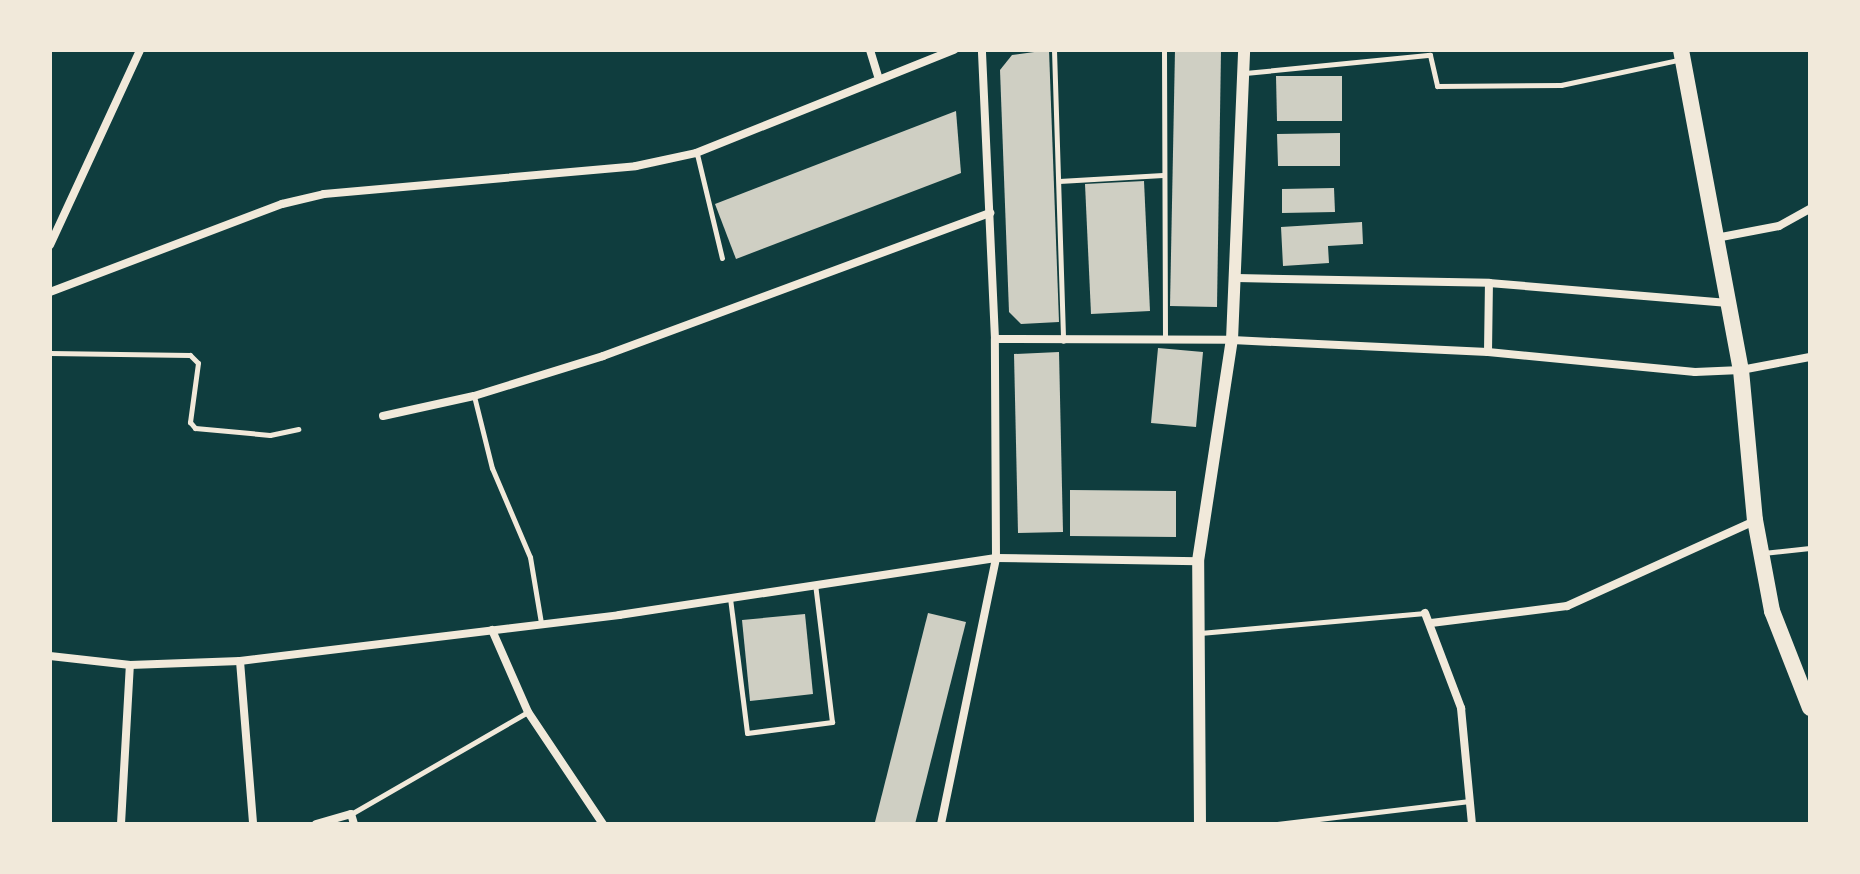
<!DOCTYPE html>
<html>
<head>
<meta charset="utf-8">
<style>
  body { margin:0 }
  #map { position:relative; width:1860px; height:874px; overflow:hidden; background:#0f3d3e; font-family:Cabin,sans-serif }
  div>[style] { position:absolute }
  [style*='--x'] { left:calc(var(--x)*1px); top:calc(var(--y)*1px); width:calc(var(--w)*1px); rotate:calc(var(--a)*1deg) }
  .building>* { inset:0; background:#cfcfc3 }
  .service>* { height:5px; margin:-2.5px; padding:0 2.5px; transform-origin:2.5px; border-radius:2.5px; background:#f1e9da }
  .minor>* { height:8px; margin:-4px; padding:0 4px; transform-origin:4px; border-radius:4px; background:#f1e9da }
  .tertiary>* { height:12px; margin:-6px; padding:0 6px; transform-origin:6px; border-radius:6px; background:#f1e9da }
  .primary>* { height:16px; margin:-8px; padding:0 8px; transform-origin:8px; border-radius:8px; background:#f1e9da }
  span { translate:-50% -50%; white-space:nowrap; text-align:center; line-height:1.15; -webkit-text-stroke:6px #f1e9da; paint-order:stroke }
  .frame { position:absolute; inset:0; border:52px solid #f1e9da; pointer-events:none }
</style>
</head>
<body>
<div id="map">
  <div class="building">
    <i style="clip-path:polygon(1049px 50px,1059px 322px,1021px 324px,1009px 312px,1000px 70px,1012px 55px)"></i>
    <i style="clip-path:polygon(1175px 50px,1221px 50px,1217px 307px,1170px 306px)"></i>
    <i style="clip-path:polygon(1276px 76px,1342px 76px,1342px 121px,1277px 121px)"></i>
    <i style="clip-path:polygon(956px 111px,961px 173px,736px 259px,715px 204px)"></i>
    <i style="clip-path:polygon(1340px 133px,1340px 166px,1278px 166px,1277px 134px)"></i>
    <i style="clip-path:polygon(1144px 181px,1150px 311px,1091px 314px,1085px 184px)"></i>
    <i style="clip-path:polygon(1334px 188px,1335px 212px,1282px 213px,1282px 189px)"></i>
    <i style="clip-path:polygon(1362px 222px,1363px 244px,1328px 246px,1329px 263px,1283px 266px,1281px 227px)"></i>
    <i style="clip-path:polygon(1158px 348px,1203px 352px,1196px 427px,1151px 423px)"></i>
    <i style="clip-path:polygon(1059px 352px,1063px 532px,1018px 533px,1014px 354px)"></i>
    <i style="clip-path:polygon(1070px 490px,1176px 491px,1176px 537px,1070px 536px)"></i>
    <i style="clip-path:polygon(928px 613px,966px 622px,915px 824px,884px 824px,875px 822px)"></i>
    <i style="clip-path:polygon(805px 614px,813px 694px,750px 701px,742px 620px)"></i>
  </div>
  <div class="service">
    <i style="--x:1054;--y:50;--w:291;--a:88.2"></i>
    <i style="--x:1164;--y:50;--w:290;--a:89.8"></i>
    <i style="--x:1245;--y:73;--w:186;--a:-5.6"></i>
    <i style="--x:1430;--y:55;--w:32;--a:77"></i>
    <i style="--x:1437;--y:86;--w:124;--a:-0.5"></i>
    <i style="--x:1561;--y:85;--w:120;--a:-12.1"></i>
    <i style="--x:697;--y:154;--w:107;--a:76.5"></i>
    <i style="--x:1059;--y:181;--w:104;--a:-3.3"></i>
    <i style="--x:50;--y:353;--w:140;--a:0.8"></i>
    <i style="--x:190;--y:355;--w:11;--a:45"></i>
    <i style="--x:198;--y:363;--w:60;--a:97.7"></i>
    <i style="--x:190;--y:422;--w:8;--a:50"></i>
    <i style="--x:195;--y:428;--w:75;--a:5.3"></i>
    <i style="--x:270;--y:435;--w:29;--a:-12"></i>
    <i style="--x:474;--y:396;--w:74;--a:76"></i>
    <i style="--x:492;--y:468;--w:97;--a:66.9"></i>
    <i style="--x:530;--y:557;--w:67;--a:80.5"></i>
    <i style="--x:1763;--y:553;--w:47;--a:-6.1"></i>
    <i style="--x:730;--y:598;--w:136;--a:82.8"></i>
    <i style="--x:747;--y:733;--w:86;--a:-7.4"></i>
    <i style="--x:832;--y:722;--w:139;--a:-97"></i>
    <i style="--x:1200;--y:633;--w:226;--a:-5.1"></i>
    <i style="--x:351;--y:814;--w:204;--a:-30"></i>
    <i style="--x:1277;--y:824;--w:194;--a:-6.8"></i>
  </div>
  <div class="minor">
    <i style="--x:870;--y:50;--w:27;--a:73"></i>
    <i style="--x:1716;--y:238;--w:64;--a:-10.8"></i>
    <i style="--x:1779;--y:226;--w:35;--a:-29"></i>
    <i style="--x:50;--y:245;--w:215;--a:-65.2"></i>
    <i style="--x:1237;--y:278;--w:252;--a:1.1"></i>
    <i style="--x:1489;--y:283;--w:240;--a:4.8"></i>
    <i style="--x:50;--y:292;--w:248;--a:-20.8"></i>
    <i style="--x:282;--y:204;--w:43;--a:-13.4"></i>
    <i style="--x:324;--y:194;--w:313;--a:-5.1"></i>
    <i style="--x:636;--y:166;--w:61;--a:-12.2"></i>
    <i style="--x:696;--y:153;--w:278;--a:-21.8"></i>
    <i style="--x:995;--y:339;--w:237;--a:0.2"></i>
    <i style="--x:1232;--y:340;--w:256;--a:2.7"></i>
    <i style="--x:1488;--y:352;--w:208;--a:5.5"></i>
    <i style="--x:1695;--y:372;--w:46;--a:-2.5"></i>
    <i style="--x:1741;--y:370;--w:70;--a:-10.7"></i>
    <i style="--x:1488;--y:352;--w:69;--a:-89.2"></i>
    <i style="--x:383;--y:416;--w:93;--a:-12.4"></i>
    <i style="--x:474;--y:396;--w:135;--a:-17.2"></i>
    <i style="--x:603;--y:356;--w:413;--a:-20.3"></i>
    <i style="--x:1425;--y:613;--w:102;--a:69.2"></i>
    <i style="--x:1461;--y:708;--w:117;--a:84.6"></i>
    <i style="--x:1431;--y:623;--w:137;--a:-7.1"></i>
    <i style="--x:1567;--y:606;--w:205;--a:-24.4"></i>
    <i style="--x:492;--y:630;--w:90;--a:66.3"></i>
    <i style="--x:528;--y:712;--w:135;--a:56.2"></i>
    <i style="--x:50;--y:656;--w:81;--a:6.4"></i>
    <i style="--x:130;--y:665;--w:110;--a:-2.1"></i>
    <i style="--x:240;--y:661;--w:382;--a:-6.9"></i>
    <i style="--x:619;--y:615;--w:381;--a:-8.6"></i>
    <i style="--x:996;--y:558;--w:202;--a:0.9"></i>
    <i style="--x:240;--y:661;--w:164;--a:85.4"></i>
    <i style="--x:121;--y:824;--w:159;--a:-86.8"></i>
    <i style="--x:316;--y:824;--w:36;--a:-16"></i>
    <i style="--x:351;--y:814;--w:10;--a:73"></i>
    <i style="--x:941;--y:824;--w:272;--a:-78.3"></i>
    <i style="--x:996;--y:558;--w:219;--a:-90.3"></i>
    <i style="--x:995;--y:339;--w:289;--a:-92.6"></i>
  </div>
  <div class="tertiary">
    <i style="--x:1200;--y:824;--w:263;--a:-90.4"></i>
    <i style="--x:1198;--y:561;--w:224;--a:-81.3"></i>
    <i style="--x:1232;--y:340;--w:290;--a:-87.6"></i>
  </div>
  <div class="primary">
    <i style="--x:1681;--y:50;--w:326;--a:79.4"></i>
    <i style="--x:1741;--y:370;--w:151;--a:84.7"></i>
    <i style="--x:1755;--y:520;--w:93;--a:79.4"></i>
    <i style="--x:1772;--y:611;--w:104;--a:68.6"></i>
  </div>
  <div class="frame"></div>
</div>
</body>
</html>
